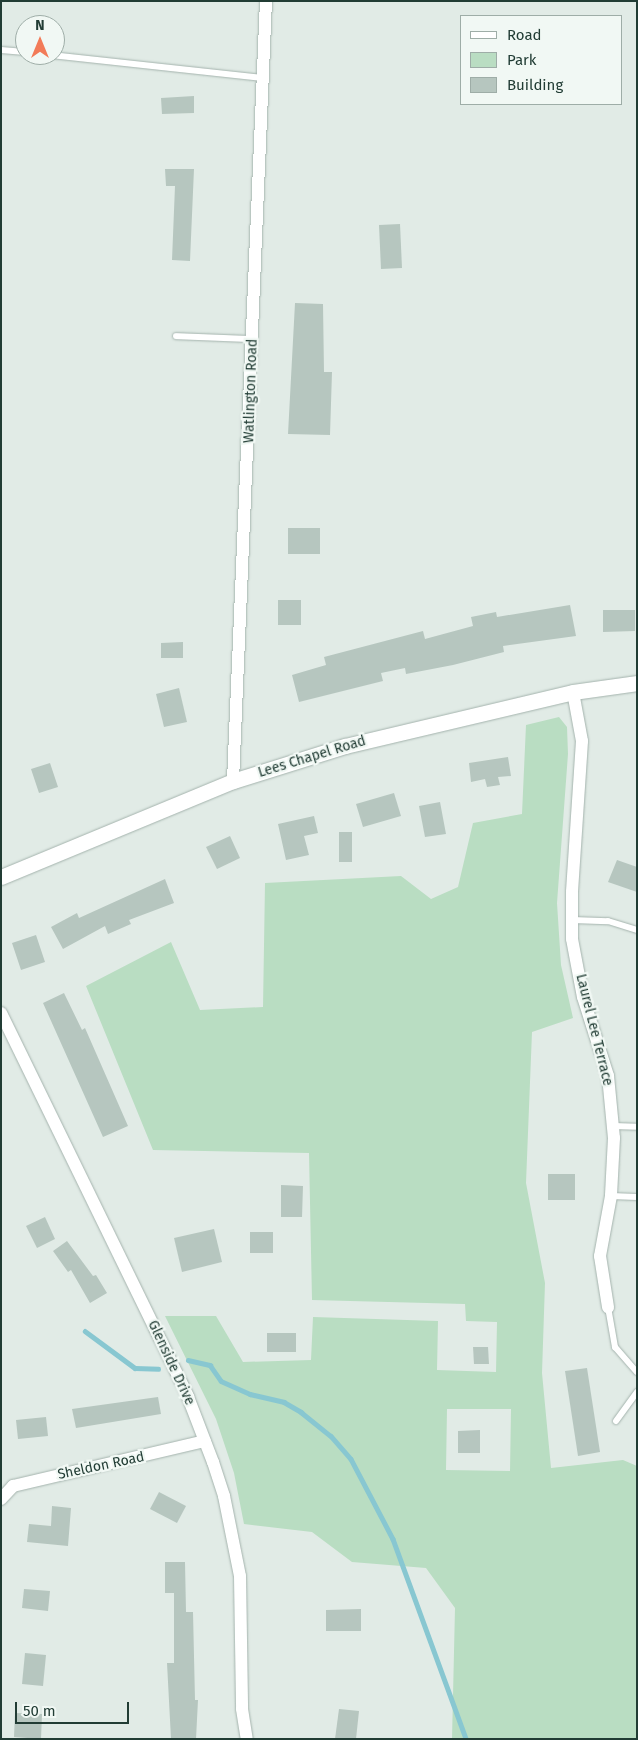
<!DOCTYPE html>
<html>
<head>
<meta charset="utf-8">
<style>
  body { margin:0 }
  #map { position:relative; width:638px; height:1740px; overflow:hidden; background:#e1ebe6; font-family:"Fira Sans",sans-serif }
  div>[style] { position:absolute }
  [style*='--x'] { left:calc(var(--x)*1px); top:calc(var(--y)*1px); width:calc(var(--w)*1px); rotate:calc(var(--a)*1deg) }
  .green>* { inset:0; background:#b9ddc2 }
  .stream>* { height:4.5px; margin:-2.25px; padding:0 2.25px; transform-origin:2.25px; border-radius:2.25px; background:#88c7d1 }
  .building>* { inset:0; background:#b6c6bf }
  .roads { filter:drop-shadow(0 0 1px #a4b3ad) drop-shadow(0 0 1px #a4b3ad) }
  .lane>* { height:6px; margin:-3px; padding:0 3px; transform-origin:3px; border-radius:3px; background:#fff }
  .street>* { height:12px; margin:-6px; padding:0 6px; transform-origin:6px; border-radius:6px; background:#fff }
  .secondary>* { height:15px; margin:-7.5px; padding:0 7.5px; transform-origin:7.5px; border-radius:7.5px; background:#fff }
  span { translate:-50% -50%; white-space:nowrap; text-align:center; line-height:1.15; -webkit-text-stroke:4.5px #f1f8f4; paint-order:stroke }
  .street-label { font-size:14px; color:#213c34 }
  .frame { position:absolute; inset:0; border:2px solid #213c34; pointer-events:none }
  .legend { position:absolute; left:460px; top:15px; width:162px; height:90px; box-sizing:border-box; background:#f1f8f4; border:1px solid #9eada7; margin:0; padding:6px 9px; list-style:none; font-size:15px; color:#213c34 }
  .legend li { display:flex; align-items:center; gap:10px; height:25px }
  .legend b { width:25px; border:1px solid #9eada7 }
  .north { position:absolute; left:15px; top:15px; width:50px; height:50px; box-sizing:border-box; background:#f1f8f4; border:1px solid #9eada7; border-radius:50%; rotate:0deg; font-size:14px; font-weight:700; line-height:20px; text-align:center; color:#213c34 }
  .north::after { content:''; display:block; margin:auto; width:18px; height:22px; background:#f27b58; clip-path:polygon(50% 0,100% 100%,50% 72%,0 100%) }
  .scale { position:absolute; left:15px; top:1702px; width:114px; height:22px; box-sizing:border-box; border:2px solid #213c34; border-top:0; padding-left:6px; font-size:15px; line-height:18px; white-space:nowrap; color:#213c34; -webkit-text-stroke:4px #f1f8f4; paint-order:stroke }
</style>
</head>
<body>
<div id="map">
  <div class="green">
    <i style="clip-path:polygon(evenodd,559px 717px,567px 727px,568px 754px,557px 903px,561px 965px,573px 1018px,532px 1032px,526px 1183px,545px 1283px,542px 1373px,551px 1468px,623px 1460px,637px 1466px,637px 1739px,452px 1739px,455px 1608px,426px 1568px,352px 1562px,312px 1532px,244px 1524px,234px 1473px,216px 1419px,165px 1316px,216px 1316px,243px 1362px,311px 1360px,313px 1317px,438px 1321px,437px 1370px,496px 1372px,497px 1322px,466px 1321px,465px 1304px,312px 1300px,309px 1153px,153px 1150px,86px 986px,171px 942px,200px 1010px,263px 1007px,265px 883px,401px 876px,431px 899px,458px 887px,473px 823px,522px 814px,526px 725px,559px 717px,447px 1409px,511px 1409px,510px 1471px,446px 1470px,447px 1409px)"></i>
  </div>
  <div class="stream">
    <i style="--x:85;--y:1331;--w:62;--a:36.5"></i>
    <i style="--x:135;--y:1368;--w:23;--a:2"></i>
    <i style="--x:188;--y:1360;--w:23;--a:13"></i>
    <i style="--x:210;--y:1365;--w:19;--a:55"></i>
    <i style="--x:221;--y:1381;--w:32;--a:24"></i>
    <i style="--x:250;--y:1394;--w:35;--a:13"></i>
    <i style="--x:284;--y:1402;--w:20;--a:30"></i>
    <i style="--x:301;--y:1412;--w:38;--a:39"></i>
    <i style="--x:331;--y:1436;--w:30;--a:49"></i>
    <i style="--x:351;--y:1459;--w:90;--a:62.3"></i>
    <i style="--x:393;--y:1539;--w:213;--a:69.9"></i>
  </div>
  <div class="building">
    <i style="clip-path:polygon(194px 96px,194px 113px,162px 114px,161px 98px)"></i>
    <i style="clip-path:polygon(165px 169px,194px 169px,190px 261px,172px 260px,175px 186px,166px 186px)"></i>
    <i style="clip-path:polygon(400px 224px,402px 268px,381px 269px,379px 225px)"></i>
    <i style="clip-path:polygon(295px 303px,323px 304px,324px 372px,332px 372px,330px 435px,288px 434px)"></i>
    <i style="clip-path:polygon(288px 528px,320px 528px,320px 554px,288px 554px)"></i>
    <i style="clip-path:polygon(278px 600px,301px 600px,301px 625px,278px 625px)"></i>
    <i style="clip-path:polygon(570px 605px,576px 636px,503px 646px,504px 652px,453px 665px,406px 674px,405px 668px,381px 673px,383px 681px,299px 702px,292px 675px,326px 665px,324px 657px,423px 631px,425px 639px,473px 626px,471px 617px,496px 612px,497px 617px)"></i>
    <i style="clip-path:polygon(603px 610px,635px 610px,635px 631px,603px 632px)"></i>
    <i style="clip-path:polygon(183px 642px,183px 658px,161px 658px,161px 643px)"></i>
    <i style="clip-path:polygon(179px 688px,187px 722px,164px 727px,156px 694px)"></i>
    <i style="clip-path:polygon(508px 757px,511px 776px,498px 777px,500px 785px,487px 787px,485px 779px,471px 782px,469px 763px)"></i>
    <i style="clip-path:polygon(50px 763px,58px 787px,39px 793px,31px 769px)"></i>
    <i style="clip-path:polygon(394px 793px,401px 816px,363px 827px,356px 804px)"></i>
    <i style="clip-path:polygon(440px 802px,446px 834px,425px 837px,419px 806px)"></i>
    <i style="clip-path:polygon(314px 816px,318px 833px,304px 836px,309px 855px,286px 860px,278px 824px)"></i>
    <i style="clip-path:polygon(339px 832px,352px 832px,352px 862px,339px 862px)"></i>
    <i style="clip-path:polygon(230px 836px,240px 858px,217px 869px,206px 847px)"></i>
    <i style="clip-path:polygon(617px 860px,637px 867px,637px 892px,608px 882px)"></i>
    <i style="clip-path:polygon(165px 879px,174px 903px,129px 920px,131px 924px,108px 934px,105px 926px,63px 949px,51px 927px,77px 913px,79px 918px)"></i>
    <i style="clip-path:polygon(36px 935px,45px 962px,21px 970px,12px 943px)"></i>
    <i style="clip-path:polygon(64px 993px,82px 1030px,85px 1028px,128px 1126px,103px 1137px,43px 1003px)"></i>
    <i style="clip-path:polygon(548px 1174px,575px 1174px,575px 1200px,548px 1200px)"></i>
    <i style="clip-path:polygon(281px 1185px,303px 1186px,302px 1217px,281px 1217px)"></i>
    <i style="clip-path:polygon(45px 1217px,55px 1239px,37px 1248px,26px 1226px)"></i>
    <i style="clip-path:polygon(214px 1229px,222px 1262px,182px 1272px,174px 1238px)"></i>
    <i style="clip-path:polygon(250px 1232px,273px 1232px,273px 1253px,250px 1253px)"></i>
    <i style="clip-path:polygon(67px 1241px,93px 1276px,96px 1275px,107px 1293px,90px 1303px,71px 1270px,68px 1272px,53px 1251px)"></i>
    <i style="clip-path:polygon(267px 1333px,296px 1333px,296px 1352px,267px 1352px)"></i>
    <i style="clip-path:polygon(473px 1347px,488px 1347px,489px 1364px,474px 1364px)"></i>
    <i style="clip-path:polygon(587px 1368px,600px 1452px,578px 1456px,565px 1371px)"></i>
    <i style="clip-path:polygon(158px 1397px,161px 1414px,76px 1428px,72px 1409px)"></i>
    <i style="clip-path:polygon(46px 1417px,48px 1436px,18px 1439px,16px 1420px)"></i>
    <i style="clip-path:polygon(480px 1430px,480px 1453px,458px 1453px,458px 1431px)"></i>
    <i style="clip-path:polygon(159px 1492px,186px 1506px,177px 1523px,150px 1509px)"></i>
    <i style="clip-path:polygon(52px 1506px,71px 1508px,68px 1546px,27px 1542px,29px 1524px,51px 1526px)"></i>
    <i style="clip-path:polygon(165px 1562px,185px 1562px,186px 1612px,193px 1612px,195px 1700px,198px 1700px,196px 1739px,171px 1739px,167px 1663px,174px 1663px,174px 1593px,165px 1593px)"></i>
    <i style="clip-path:polygon(24px 1589px,50px 1591px,48px 1611px,22px 1608px)"></i>
    <i style="clip-path:polygon(361px 1609px,361px 1631px,326px 1631px,326px 1610px)"></i>
    <i style="clip-path:polygon(25px 1653px,46px 1655px,43px 1686px,22px 1684px)"></i>
    <i style="clip-path:polygon(339px 1709px,359px 1711px,356px 1739px,335px 1739px)"></i>
    <i style="clip-path:polygon(15px 1713px,42px 1714px,41px 1739px,14px 1737px)"></i>
  </div>
  <div class="roads">
    <div class="lane">
      <i style="--x:1;--y:50;--w:24;--a:5"></i>
      <i style="--x:51;--y:55;--w:213;--a:6.2"></i>
      <i style="--x:176;--y:336;--w:76;--a:2.3"></i>
      <i style="--x:572;--y:920;--w:36;--a:2"></i>
      <i style="--x:608;--y:921;--w:30;--a:17"></i>
      <i style="--x:613;--y:1126;--w:24;--a:2"></i>
      <i style="--x:611;--y:1196;--w:26;--a:2"></i>
      <i style="--x:608;--y:1307;--w:41;--a:80.1"></i>
      <i style="--x:615;--y:1347;--w:33;--a:49"></i>
      <i style="--x:616;--y:1421;--w:36;--a:-54"></i>
    </div>
    <div class="street">
      <i style="--x:573;--y:692;--w:50;--a:79.6"></i>
      <i style="--x:582;--y:741;--w:151;--a:93.8"></i>
      <i style="--x:572;--y:892;--w:47;--a:90"></i>
      <i style="--x:572;--y:939;--w:59;--a:79.3"></i>
      <i style="--x:583;--y:997;--w:83;--a:72.4"></i>
      <i style="--x:608;--y:1076;--w:62;--a:84.5"></i>
      <i style="--x:614;--y:1138;--w:58;--a:93"></i>
      <i style="--x:611;--y:1196;--w:61;--a:100.4"></i>
      <i style="--x:600;--y:1256;--w:52;--a:81.1"></i>
      <i style="--x:233;--y:781;--w:781;--a:-87.58"></i>
      <i style="--x:1;--y:1013;--w:427;--a:64"></i>
      <i style="--x:188;--y:1397;--w:70;--a:69"></i>
      <i style="--x:213;--y:1462;--w:36;--a:72"></i>
      <i style="--x:224;--y:1496;--w:82;--a:78.7"></i>
      <i style="--x:240;--y:1576;--w:133;--a:89.1"></i>
      <i style="--x:242;--y:1709;--w:30;--a:81"></i>
      <i style="--x:1;--y:1499;--w:18;--a:-47"></i>
      <i style="--x:13;--y:1486;--w:197;--a:-13.2"></i>
    </div>
    <div class="secondary">
      <i style="--x:1;--y:877;--w:251;--a:-22.5"></i>
      <i style="--x:233;--y:781;--w:117;--a:-17.4"></i>
      <i style="--x:345;--y:746;--w:234;--a:-13.3"></i>
      <i style="--x:573;--y:692;--w:65;--a:-8"></i>
    </div>
  </div>
  <div class="street-label">
    <span style="left:251px;top:391px;rotate:-88deg">Watlington Road</span>
    <span style="left:312px;top:757px;rotate:-17deg">Lees Chapel Road</span>
    <span style="left:594px;top:1030px;rotate:76deg">Laurel Lee Terrace</span>
    <span style="left:171px;top:1363px;rotate:65deg">Glenside Drive</span>
    <span style="left:101px;top:1466px;rotate:-12deg">Sheldon Road</span>
  </div>
  <div class="frame"></div>
  <ul class="legend">
  <li><b style="height:6px;background:#fff"></b>Road</li>
  <li><b style="height:14px;background:#b9ddc2"></b>Park</li>
  <li><b style="height:14px;background:#b6c6bf"></b>Building</li>
  </ul>
  <div class="north">N</div>
  <div class="scale">50 m</div>
</div>
</body>
</html>
